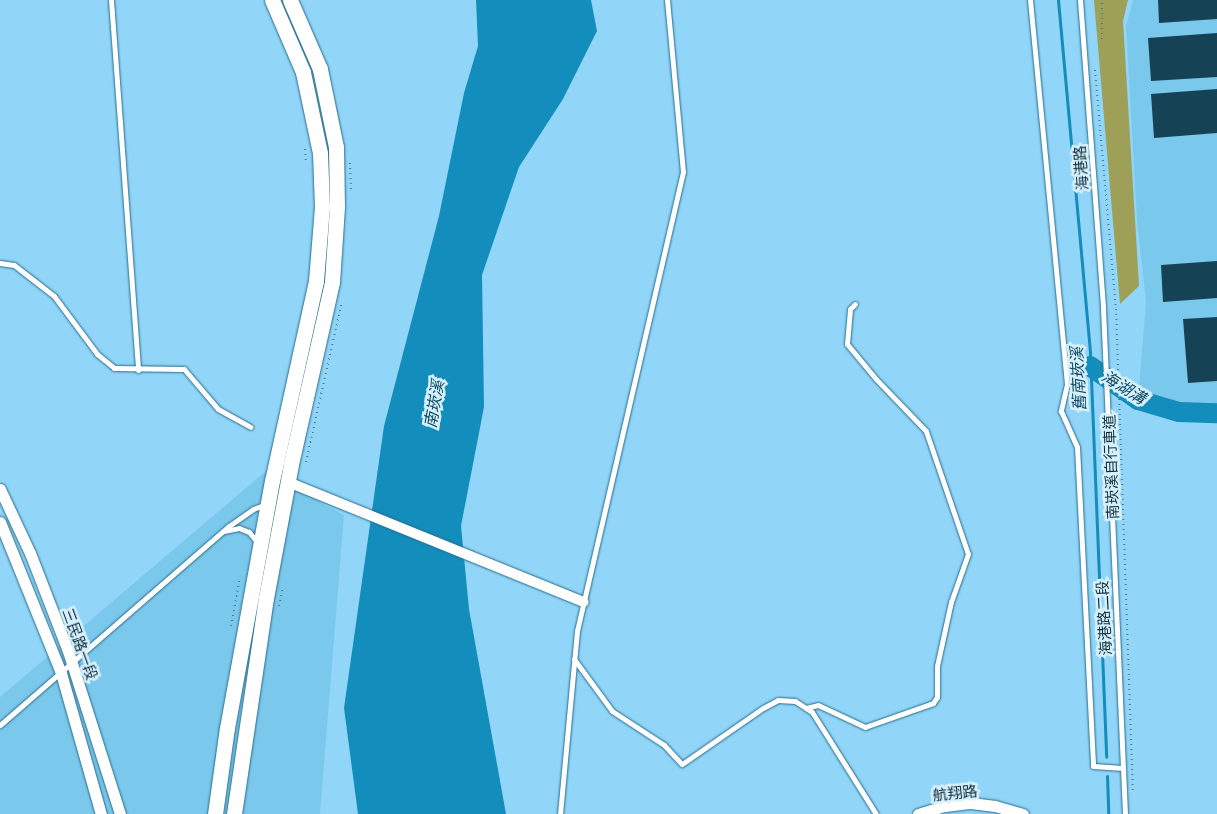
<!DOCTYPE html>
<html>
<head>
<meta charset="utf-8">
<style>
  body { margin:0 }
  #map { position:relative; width:1217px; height:814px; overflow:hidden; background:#91d5f8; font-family:"Source Serif 4","Noto Sans TC",serif }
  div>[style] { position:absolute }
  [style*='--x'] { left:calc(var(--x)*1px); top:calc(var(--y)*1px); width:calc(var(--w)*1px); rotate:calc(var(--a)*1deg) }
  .built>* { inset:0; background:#7bc8ed }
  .green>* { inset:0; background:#9da056 }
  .water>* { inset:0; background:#138dbb }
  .stream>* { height:3px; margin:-1.5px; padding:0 1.5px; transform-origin:1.5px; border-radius:1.5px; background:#138dbb }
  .river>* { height:20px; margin:-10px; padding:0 10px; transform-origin:10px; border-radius:10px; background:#138dbb }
  .building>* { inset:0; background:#164256 }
  .path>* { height:2px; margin-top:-1px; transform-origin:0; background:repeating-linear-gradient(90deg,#4c7b92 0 1px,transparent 0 5px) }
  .roads { filter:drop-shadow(0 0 1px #286e8c) drop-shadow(0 0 1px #286e8c) }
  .service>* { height:5px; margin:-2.5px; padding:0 2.5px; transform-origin:2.5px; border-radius:2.5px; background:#fff }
  .minor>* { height:10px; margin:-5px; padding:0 5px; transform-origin:5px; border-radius:5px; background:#fff }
  .tertiary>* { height:11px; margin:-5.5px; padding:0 5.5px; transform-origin:5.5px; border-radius:5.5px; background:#fff }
  .primary>* { height:15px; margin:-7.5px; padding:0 7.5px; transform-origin:7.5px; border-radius:7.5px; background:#fff }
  span { translate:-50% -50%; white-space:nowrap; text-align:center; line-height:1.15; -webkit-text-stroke:5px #d6f0fe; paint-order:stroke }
  .street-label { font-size:15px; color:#102d3a }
  .water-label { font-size:16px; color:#0d4962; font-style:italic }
</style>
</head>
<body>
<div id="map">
  <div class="built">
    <i style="clip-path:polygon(1133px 0,1217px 0,1217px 413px,1179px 412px,1138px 400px,1146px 302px,1137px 220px,1126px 26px)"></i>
    <i style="clip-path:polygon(272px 466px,299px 491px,344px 515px,320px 814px,0 814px,0 697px)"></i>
  </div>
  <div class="green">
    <i style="clip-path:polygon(1094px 0,1128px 0,1123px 21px,1139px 286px,1120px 304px)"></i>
  </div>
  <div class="water">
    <i style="clip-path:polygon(476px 0,591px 0,597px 31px,563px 99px,519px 167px,482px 275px,484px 407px,461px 526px,469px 609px,506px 814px,358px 814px,344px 708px,384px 426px,439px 216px,464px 93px,478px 46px)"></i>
  </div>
  <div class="stream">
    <i style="--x:1058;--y:0;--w:354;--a:84.8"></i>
    <i style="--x:1090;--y:353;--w:404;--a:87.7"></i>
    <i style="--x:1107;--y:776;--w:38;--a:88"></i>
  </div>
  <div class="river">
    <i style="--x:1090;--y:366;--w:59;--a:35.3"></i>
    <i style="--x:1138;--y:400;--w:43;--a:16.3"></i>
    <i style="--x:1179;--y:412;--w:38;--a:2"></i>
  </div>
  <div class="building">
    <i style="clip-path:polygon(1158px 0,1217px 0,1217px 19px,1159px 23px)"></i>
    <i style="clip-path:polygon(1217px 33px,1217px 77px,1151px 81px,1148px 38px)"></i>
    <i style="clip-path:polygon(1217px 89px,1217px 133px,1154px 138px,1151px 94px)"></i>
    <i style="clip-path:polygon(1217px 261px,1217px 298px,1163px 302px,1161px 265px)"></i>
    <i style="clip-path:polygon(1217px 317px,1217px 381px,1188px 383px,1183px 319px)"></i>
  </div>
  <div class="path">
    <i style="--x:1102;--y:39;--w:39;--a:-90"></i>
    <i style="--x:1095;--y:70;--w:240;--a:85"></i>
    <i style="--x:1116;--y:309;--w:482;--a:88"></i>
    <i style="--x:305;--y:149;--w:13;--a:86"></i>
    <i style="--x:350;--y:163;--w:30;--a:88"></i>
    <i style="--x:306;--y:462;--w:161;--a:-77.4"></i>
    <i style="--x:279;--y:606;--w:19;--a:-78"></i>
    <i style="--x:231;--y:626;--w:50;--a:-79.6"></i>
  </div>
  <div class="roads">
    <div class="service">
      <i style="--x:111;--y:0;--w:371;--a:85.8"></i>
      <i style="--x:1030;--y:0;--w:386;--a:84.5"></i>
      <i style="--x:1067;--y:384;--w:28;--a:103"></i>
      <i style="--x:1061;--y:411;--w:39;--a:66"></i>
      <i style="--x:1077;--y:447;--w:319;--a:87.1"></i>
      <i style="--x:1093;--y:766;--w:30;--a:4"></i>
      <i style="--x:1080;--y:0;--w:309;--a:85.7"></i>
      <i style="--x:1103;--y:308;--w:506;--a:87.51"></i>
      <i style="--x:0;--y:263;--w:14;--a:8"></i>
      <i style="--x:14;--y:265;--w:51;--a:37.8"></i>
      <i style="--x:54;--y:296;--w:72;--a:53.4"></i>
      <i style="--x:97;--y:354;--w:22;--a:39"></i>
      <i style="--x:114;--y:368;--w:70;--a:0.8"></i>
      <i style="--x:184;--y:369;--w:52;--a:49.6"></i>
      <i style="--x:218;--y:409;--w:37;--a:29"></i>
      <i style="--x:224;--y:531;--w:15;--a:-11"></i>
      <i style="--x:239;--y:528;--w:11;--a:22"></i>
      <i style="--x:249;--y:532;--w:13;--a:51"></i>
      <i style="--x:574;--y:659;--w:64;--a:53.8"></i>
      <i style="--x:612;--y:711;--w:62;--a:33.2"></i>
      <i style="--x:664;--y:745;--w:26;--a:47"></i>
      <i style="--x:682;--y:764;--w:98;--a:-34.7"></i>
      <i style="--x:763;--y:708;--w:17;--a:-28"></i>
      <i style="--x:778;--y:700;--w:17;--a:3"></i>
      <i style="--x:795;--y:701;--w:20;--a:33"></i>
      <i style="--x:812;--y:712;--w:120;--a:57.9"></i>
      <i style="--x:806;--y:708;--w:12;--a:-14"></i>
      <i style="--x:818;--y:705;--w:52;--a:25.1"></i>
      <i style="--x:865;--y:727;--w:72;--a:-19.4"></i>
      <i style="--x:933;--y:703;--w:7;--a:-56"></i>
      <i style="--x:937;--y:697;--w:31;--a:-90"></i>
      <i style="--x:937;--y:666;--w:66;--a:-77.7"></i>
      <i style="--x:951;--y:602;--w:51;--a:-70.5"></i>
      <i style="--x:968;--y:554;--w:130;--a:-108.9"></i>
      <i style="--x:926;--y:431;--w:72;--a:-133.9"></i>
      <i style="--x:876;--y:379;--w:45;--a:-129.6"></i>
      <i style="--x:847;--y:344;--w:35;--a:-85"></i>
      <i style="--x:850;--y:309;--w:7;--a:-45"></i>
      <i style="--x:0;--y:725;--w:303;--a:-41"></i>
      <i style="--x:229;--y:526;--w:29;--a:-35"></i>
      <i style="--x:253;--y:509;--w:12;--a:-20"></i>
      <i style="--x:560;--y:814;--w:184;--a:-84.7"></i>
      <i style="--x:577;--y:631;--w:471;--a:-77"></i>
      <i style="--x:683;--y:172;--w:173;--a:-95.3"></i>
    </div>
    <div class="minor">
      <i style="--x:288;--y:482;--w:319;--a:22.1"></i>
    </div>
    <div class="tertiary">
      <i style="--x:0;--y:489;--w:71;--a:64.9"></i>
      <i style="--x:30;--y:553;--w:105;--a:68.8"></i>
      <i style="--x:68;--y:651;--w:171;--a:72.3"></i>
      <i style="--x:0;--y:522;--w:163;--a:68"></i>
      <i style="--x:61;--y:673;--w:147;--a:74.2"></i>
      <i style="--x:918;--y:814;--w:28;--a:-17"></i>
      <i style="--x:945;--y:806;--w:26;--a:-7"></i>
      <i style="--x:971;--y:803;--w:24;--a:7"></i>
      <i style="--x:995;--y:806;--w:29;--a:16"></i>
    </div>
    <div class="primary">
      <i style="--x:215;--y:814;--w:87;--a:-82.1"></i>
      <i style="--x:227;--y:728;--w:251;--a:-79.7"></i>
      <i style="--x:272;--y:481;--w:205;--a:-77.6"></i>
      <i style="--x:316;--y:281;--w:74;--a:-85.4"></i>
      <i style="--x:322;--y:207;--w:54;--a:-92.1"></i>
      <i style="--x:320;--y:153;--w:83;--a:-101.9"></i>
      <i style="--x:303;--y:72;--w:78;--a:-113.3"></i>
      <i style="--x:234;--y:814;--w:218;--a:-81.6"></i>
      <i style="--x:266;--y:598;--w:136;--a:-79.4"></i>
      <i style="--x:291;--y:464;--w:187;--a:-77.3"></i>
      <i style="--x:332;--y:282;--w:76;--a:-86.2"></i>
      <i style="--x:337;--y:206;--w:59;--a:-91"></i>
      <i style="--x:336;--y:147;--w:80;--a:-101.6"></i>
      <i style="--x:320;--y:69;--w:75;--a:-113.5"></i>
    </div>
  </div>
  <div class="street-label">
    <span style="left:1081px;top:168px;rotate:-94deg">海港路</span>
    <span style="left:1111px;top:467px;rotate:-92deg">南崁溪自行車道</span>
    <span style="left:1104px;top:618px;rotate:-93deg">海港路二段</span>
    <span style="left:80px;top:644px;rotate:70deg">三民路一段</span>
    <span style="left:955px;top:793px;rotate:-6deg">航翔路</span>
  </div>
  <div class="water-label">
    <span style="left:1078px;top:379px;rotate:-93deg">舊南崁溪</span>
    <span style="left:1124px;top:387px;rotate:32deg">海湖溝</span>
    <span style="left:434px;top:404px;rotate:-80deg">南崁溪</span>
  </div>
</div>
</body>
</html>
